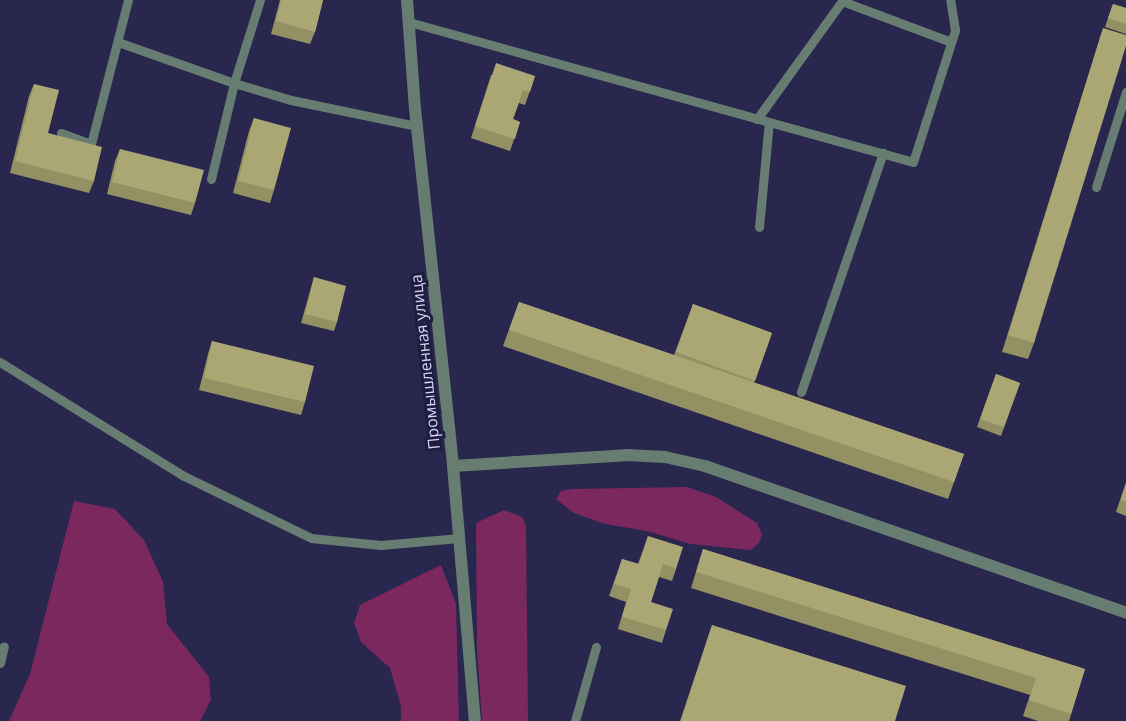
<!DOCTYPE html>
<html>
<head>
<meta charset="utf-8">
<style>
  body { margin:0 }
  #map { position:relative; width:1126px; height:721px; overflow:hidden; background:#29274e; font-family:"Open Sans",sans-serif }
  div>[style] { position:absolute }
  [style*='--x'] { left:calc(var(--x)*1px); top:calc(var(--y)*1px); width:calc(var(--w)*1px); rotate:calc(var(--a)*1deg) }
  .green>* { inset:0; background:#7a285e }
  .service>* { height:9px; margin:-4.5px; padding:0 4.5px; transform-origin:4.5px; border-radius:4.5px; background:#677d72 }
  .minor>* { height:12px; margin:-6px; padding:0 6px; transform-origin:6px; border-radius:6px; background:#677d72 }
  .wall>* { inset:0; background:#939064 }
  .building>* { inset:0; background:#aba774 }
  span { translate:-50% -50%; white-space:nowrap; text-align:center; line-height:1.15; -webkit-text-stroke:6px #201d43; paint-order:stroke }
  .street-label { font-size:16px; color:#d5d6ef }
</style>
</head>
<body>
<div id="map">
  <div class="green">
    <i style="clip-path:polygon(687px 487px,716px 497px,757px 523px,762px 534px,759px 543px,751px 550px,690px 544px,647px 531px,605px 524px,574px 513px,556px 499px,561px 491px,572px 489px)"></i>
    <i style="clip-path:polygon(74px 501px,115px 509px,144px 540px,163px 582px,167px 624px,209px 677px,211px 700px,200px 721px,9px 721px,30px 674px)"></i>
    <i style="clip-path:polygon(504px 510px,522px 517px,526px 525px,528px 721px,482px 721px,477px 650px,476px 523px)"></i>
    <i style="clip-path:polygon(441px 565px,456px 604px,459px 721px,401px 721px,401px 706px,390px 668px,361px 642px,354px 623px,360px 605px)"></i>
  </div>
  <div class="service">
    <i style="--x:409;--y:22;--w:523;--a:15.52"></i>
    <i style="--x:913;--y:162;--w:139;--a:-72.3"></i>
    <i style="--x:955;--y:30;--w:30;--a:-99"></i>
    <i style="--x:118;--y:42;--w:123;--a:19.5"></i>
    <i style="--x:234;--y:83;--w:87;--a:-72.6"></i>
    <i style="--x:757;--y:119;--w:145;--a:-54.2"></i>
    <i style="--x:842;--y:1;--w:116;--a:20.6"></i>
    <i style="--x:61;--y:133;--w:32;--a:20"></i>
    <i style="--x:91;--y:144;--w:149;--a:-75.6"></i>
    <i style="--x:211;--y:179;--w:99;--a:-76.5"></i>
    <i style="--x:234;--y:83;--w:59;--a:16.6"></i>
    <i style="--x:291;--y:100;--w:129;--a:11.7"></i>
    <i style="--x:1096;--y:187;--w:100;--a:-72.5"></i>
    <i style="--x:759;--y:227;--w:105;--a:-84.6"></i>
    <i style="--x:0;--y:362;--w:216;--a:31.8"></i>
    <i style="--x:184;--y:476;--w:141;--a:26"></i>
    <i style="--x:311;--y:538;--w:70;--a:5.7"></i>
    <i style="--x:381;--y:545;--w:78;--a:-5.1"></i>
    <i style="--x:801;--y:392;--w:253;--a:-71.1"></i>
    <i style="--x:0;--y:663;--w:17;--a:-77"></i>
    <i style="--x:575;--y:721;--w:77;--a:-74.2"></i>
  </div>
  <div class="minor">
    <i style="--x:407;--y:0;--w:109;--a:85.8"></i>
    <i style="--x:415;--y:109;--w:359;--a:83.9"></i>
    <i style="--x:453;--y:466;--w:256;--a:85.1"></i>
    <i style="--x:453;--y:466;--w:173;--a:-3.6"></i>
    <i style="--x:626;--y:455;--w:39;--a:3"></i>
    <i style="--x:665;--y:457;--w:41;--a:12.7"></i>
    <i style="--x:705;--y:466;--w:446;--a:19.2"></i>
  </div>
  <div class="wall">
    <i style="clip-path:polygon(280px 0,323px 0,315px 32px,310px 44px,271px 34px)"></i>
    <i style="clip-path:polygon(1113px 4px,1126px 8px,1126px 34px,1105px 27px)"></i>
    <i style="clip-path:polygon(1103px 28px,1034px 343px,1028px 359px,1002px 352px,1098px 44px)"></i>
    <i style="clip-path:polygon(491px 75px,535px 76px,525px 105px,519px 103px,513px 119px,520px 122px,510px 151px,471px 138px)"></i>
    <i style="clip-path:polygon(34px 84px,48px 133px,94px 181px,89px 193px,10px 173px,29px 96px)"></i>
    <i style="clip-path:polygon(254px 118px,274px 190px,270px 203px,233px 193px,249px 131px)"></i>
    <i style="clip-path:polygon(120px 149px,195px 203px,191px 215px,107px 194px,115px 161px)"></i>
    <i style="clip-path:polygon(314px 277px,337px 322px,334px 331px,301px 323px)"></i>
    <i style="clip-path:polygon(519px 302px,674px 355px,693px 304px,772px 333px,754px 383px,964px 454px,948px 499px,503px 346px)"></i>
    <i style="clip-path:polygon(212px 341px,305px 402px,301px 415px,199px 390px,208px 354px)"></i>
    <i style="clip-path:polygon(996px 374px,1020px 383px,1001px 436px,977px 427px)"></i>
    <i style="clip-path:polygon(1126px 482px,1126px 516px,1116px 512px)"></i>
    <i style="clip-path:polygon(648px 536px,676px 569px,672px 581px,659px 577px,651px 602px,666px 630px,662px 643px,618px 629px,626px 602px,609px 596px,622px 559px,638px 564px)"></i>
    <i style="clip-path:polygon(703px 549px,1085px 669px,1069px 721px,1038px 721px,1023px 716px,1030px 695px,691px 588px)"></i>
    <i style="clip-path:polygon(712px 625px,895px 721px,680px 721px)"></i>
  </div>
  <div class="building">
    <i style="clip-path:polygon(281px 0,323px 0,315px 32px,276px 21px)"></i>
    <i style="clip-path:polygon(1113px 4px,1126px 8px,1126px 24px,1108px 18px)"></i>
    <i style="clip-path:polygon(1103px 28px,1126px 35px,1126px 46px,1034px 343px,1008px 335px)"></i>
    <i style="clip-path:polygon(496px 63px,535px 76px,530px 92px,523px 90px,513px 119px,520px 122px,515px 139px,475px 126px)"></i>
    <i style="clip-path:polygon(34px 84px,59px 90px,48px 133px,102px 147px,94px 181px,15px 161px)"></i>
    <i style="clip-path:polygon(254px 118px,291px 128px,274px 190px,238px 181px)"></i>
    <i style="clip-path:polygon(120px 149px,204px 170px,195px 203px,112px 182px)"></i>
    <i style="clip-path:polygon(314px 277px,346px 286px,337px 322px,305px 314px)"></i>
    <i style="clip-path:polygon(519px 302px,964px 454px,954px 482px,509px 330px)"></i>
    <i style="clip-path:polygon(693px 304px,772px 333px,755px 381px,676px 352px)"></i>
    <i style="clip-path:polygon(212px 341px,314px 366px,305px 402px,204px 378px)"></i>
    <i style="clip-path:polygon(996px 374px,1020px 383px,1004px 427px,980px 419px)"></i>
    <i style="clip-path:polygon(1126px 484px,1126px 502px,1121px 500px)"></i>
    <i style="clip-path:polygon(648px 536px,683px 547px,676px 569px,663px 564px,651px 602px,673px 609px,666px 630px,622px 617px,631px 589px,614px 584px,622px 559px,639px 564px)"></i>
    <i style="clip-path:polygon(703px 549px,1085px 669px,1071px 714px,1029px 700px,1036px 678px,696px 572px)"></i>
    <i style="clip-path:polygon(712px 625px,906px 686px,895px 721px,681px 721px)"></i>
  </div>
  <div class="street-label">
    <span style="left:425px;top:362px;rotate:-96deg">Промышленная улица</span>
  </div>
</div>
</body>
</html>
